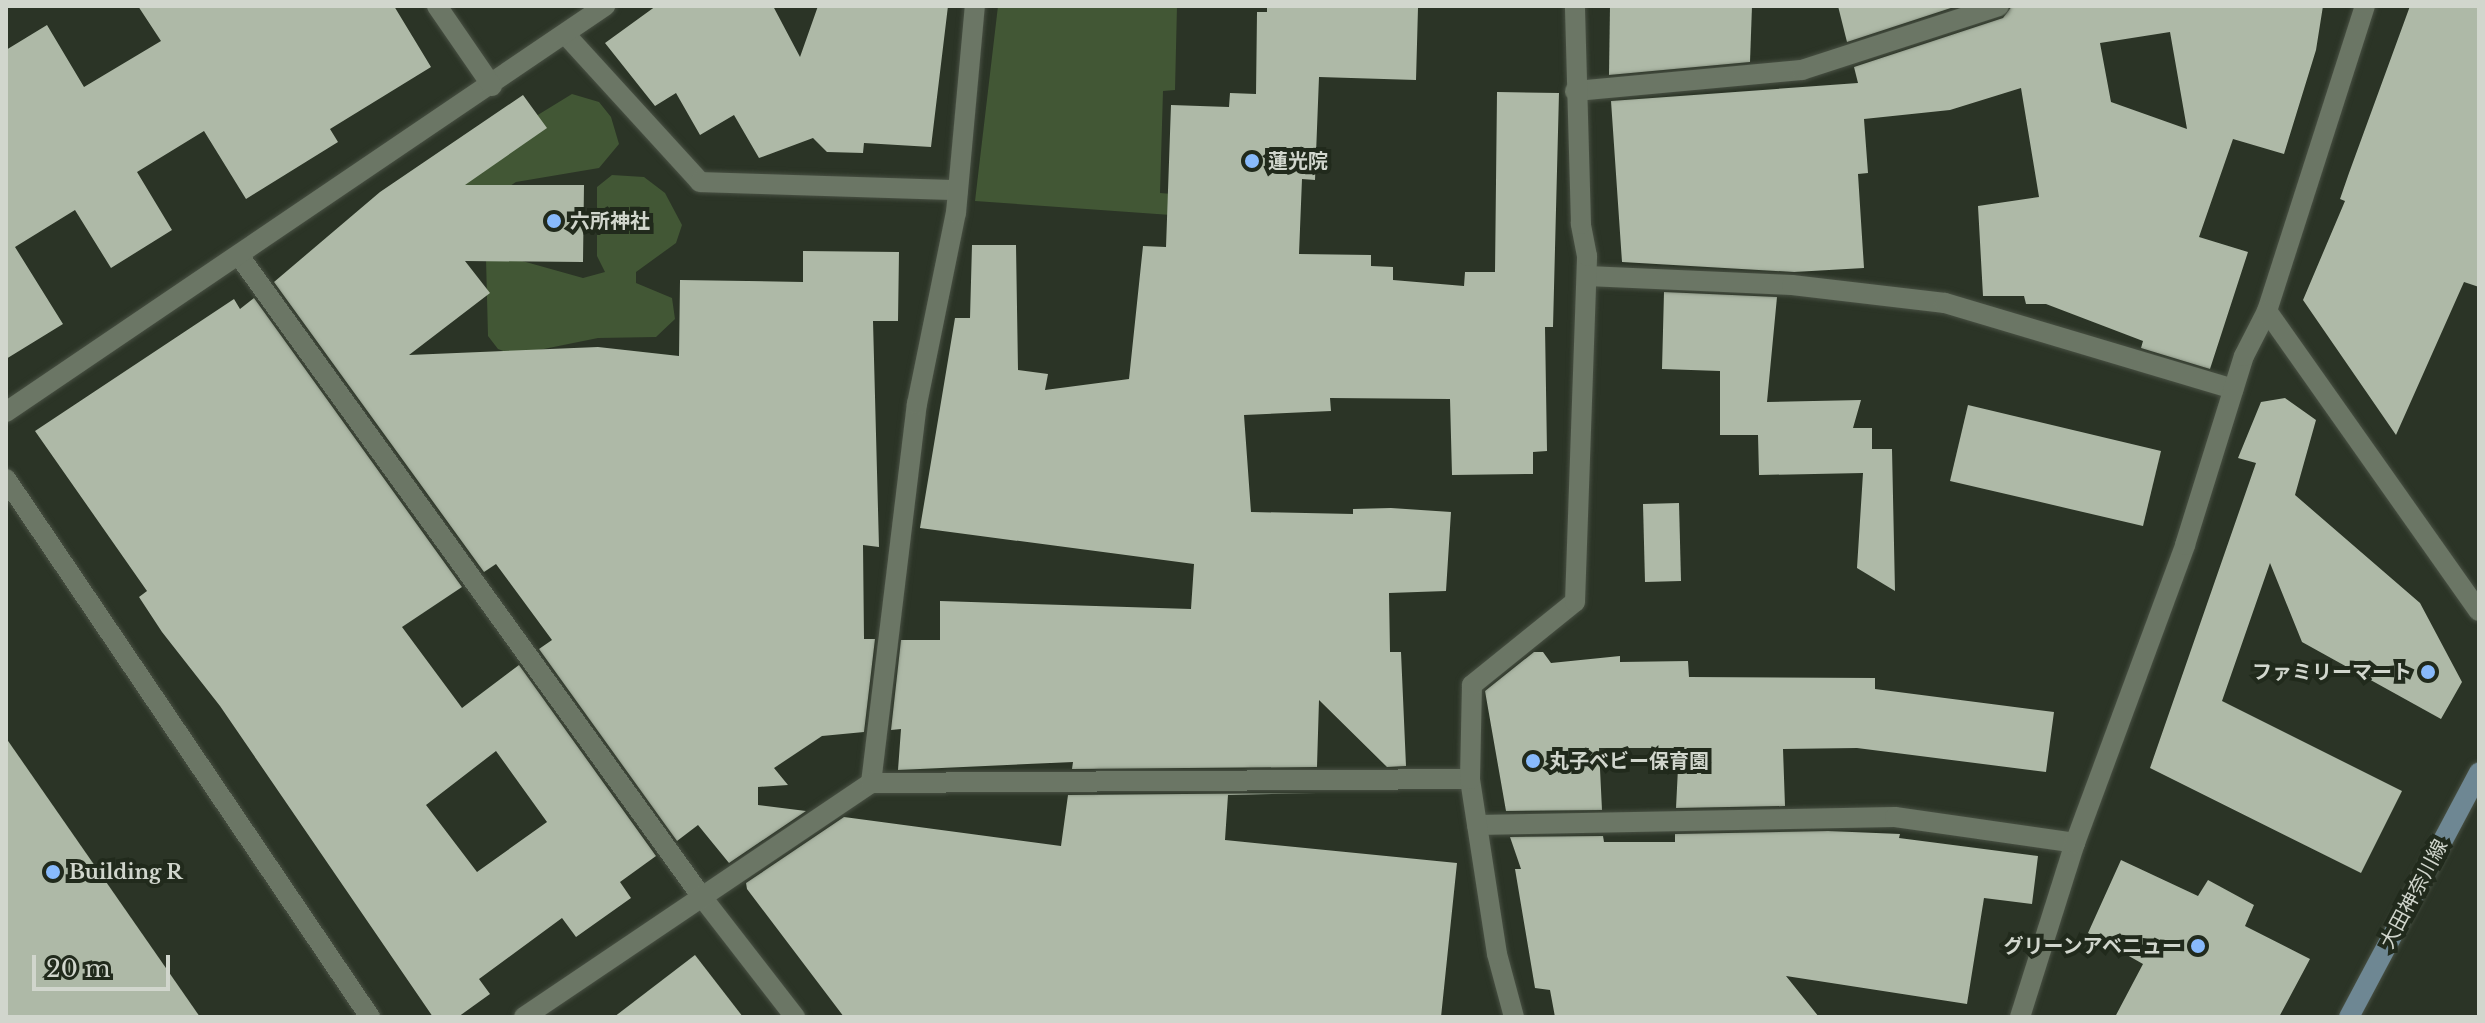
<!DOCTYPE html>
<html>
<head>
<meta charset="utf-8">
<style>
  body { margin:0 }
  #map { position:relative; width:2485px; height:1023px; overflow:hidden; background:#2b3426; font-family:"Libre Baskerville","Noto Sans JP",serif }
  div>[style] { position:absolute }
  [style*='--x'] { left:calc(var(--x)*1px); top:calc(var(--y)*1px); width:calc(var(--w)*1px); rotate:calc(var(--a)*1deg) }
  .green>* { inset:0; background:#425735 }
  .building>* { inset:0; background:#aeb9a7 }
  .roads { filter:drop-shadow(0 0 2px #485043) drop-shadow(0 0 2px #485043) }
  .minor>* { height:20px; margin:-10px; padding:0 10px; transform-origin:10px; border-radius:10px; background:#6b7665 }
  .tertiary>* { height:20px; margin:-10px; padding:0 10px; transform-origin:10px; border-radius:10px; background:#6b7665 }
  .secondary>* { height:20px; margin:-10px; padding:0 10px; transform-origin:10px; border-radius:10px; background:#6e8793 }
  .dots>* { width:22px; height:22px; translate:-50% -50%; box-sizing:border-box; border:4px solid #212a1c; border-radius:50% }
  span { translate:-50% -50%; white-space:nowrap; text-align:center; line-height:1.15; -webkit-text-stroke:8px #212a1c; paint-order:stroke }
  .poi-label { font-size:20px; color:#d1d6cd; font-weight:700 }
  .left { translate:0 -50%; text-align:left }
  .right { translate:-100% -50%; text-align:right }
  .street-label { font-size:20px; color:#d1d6cd }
  .frame { position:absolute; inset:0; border:8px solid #d1d6cd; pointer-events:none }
  .scale { position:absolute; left:32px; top:955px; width:138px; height:36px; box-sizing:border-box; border:4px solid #d1d6cd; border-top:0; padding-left:10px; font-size:24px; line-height:28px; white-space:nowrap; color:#d1d6cd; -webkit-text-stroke:6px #212a1c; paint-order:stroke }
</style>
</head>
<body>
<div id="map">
  <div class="green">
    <i style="clip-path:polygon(998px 6px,1177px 6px,1175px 90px,1163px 91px,1160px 193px,1185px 195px,1185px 216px,975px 201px)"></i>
    <i style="clip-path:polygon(572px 94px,599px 102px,611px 117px,619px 144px,599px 168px,516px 182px,454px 223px,438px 176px)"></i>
    <i style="clip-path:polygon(612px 175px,644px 177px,665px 193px,682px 225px,676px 243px,636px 272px,636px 283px,672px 298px,675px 319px,656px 337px,598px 338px,514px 355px,498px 349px,488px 336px,486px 259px,497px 254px,583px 278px,605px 272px,597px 256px,597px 187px)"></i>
  </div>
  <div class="building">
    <i style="clip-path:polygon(138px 6px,394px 6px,431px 67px,330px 129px,338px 142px,246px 199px,204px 131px,137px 172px,172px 230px,111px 268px,75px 210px,15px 247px,63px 324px,6px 359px,6px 50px,47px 25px,84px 87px,161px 41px)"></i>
    <i style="clip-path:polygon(656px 6px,773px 6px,800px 57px,818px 6px,948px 6px,931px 147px,864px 143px,863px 153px,827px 152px,813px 138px,759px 158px,734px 115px,700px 135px,676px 93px,655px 106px,605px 43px)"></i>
    <i style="clip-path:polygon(1267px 6px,1418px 8px,1416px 80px,1319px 77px,1315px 180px,1302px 179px,1299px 254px,1371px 255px,1371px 266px,1393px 267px,1393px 280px,1464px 286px,1465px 272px,1495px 272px,1497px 92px,1559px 93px,1553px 327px,1545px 327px,1547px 451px,1533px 452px,1533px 474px,1452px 475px,1450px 399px,1330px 398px,1331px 411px,1244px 415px,1251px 512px,1353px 514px,1353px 509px,1391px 508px,1451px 512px,1446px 591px,1389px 593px,1390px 652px,1401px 652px,1406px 766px,1387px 767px,1319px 700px,1317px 767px,1072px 769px,1073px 762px,898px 770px,901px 729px,891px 730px,901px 640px,940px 640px,940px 601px,1191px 609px,1194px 564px,920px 528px,955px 318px,970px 318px,972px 245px,1016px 245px,1018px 370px,1048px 374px,1045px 390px,1129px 379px,1143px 246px,1166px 247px,1171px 105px,1229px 107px,1230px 93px,1256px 94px,1257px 12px,1267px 12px)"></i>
    <i style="clip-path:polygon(1610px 6px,1752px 6px,1750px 62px,1609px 75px)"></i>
    <i style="clip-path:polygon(1838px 6px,1957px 6px,1847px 42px)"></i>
    <i style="clip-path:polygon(evenodd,2012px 6px,2323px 6px,2316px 50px,2284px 154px,2233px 139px,2199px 237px,2248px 252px,2210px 369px,2141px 348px,2143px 341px,2046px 304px,2026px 304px,2024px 296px,1983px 296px,1978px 206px,2039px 197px,2021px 88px,1950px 110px,1864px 119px,1868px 173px,1858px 174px,1864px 268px,1794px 272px,1622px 262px,1611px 101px,1858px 83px,1854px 67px,2003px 18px,2012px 6px,2170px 32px,2187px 129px,2111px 102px,2100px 43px,2170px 32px)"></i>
    <i style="clip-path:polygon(2410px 6px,2479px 6px,2479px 287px,2464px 282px,2396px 435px,2303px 300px,2345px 201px,2340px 199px,2349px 173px)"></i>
    <i style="clip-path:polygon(523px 95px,547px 128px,465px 185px,584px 185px,583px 262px,465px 261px,490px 293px,409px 355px,598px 347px,679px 356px,680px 280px,803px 282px,803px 251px,899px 252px,898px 321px,873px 321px,879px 547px,863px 545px,864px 639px,875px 639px,864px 732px,822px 736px,774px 768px,788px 785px,758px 787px,758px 805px,806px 811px,729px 863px,698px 825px,677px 841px,539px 649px,552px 640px,496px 564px,484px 572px,274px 282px,380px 192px)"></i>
    <i style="clip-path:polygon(1664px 292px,1777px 297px,1767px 402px,1861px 400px,1853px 428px,1872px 428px,1872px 449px,1892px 449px,1895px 591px,1857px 568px,1863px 473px,1759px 475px,1758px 435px,1720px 435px,1720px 371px,1662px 369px)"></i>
    <i style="clip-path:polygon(evenodd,254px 298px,462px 587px,402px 627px,462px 708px,519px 665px,656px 856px,620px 882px,631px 898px,576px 937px,562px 918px,479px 979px,490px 994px,458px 1017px,433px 1017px,220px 706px,162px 632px,139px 597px,147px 591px,35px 431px,234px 299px,240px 309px,254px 298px,496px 751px,547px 822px,477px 872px,426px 805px,496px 751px)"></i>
    <i style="clip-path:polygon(2285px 398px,2316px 420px,2295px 495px,2420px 603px,2462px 682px,2441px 719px,2302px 642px,2270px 563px,2222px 701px,2402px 791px,2361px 873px,2150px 768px,2256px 463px,2238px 458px,2261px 402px)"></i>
    <i style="clip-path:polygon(1968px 405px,2161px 451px,2143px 526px,1950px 481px)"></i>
    <i style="clip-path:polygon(1679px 503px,1681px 581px,1645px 582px,1643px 504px)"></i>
    <i style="clip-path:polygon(1534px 652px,1543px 652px,1551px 663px,1620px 656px,1620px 662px,1688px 661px,1689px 677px,1875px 678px,1875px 689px,2054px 712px,2046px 772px,1857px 748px,1783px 749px,1785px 806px,1676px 808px,1679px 748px,1599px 748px,1602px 810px,1506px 811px,1485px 691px)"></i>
    <i style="clip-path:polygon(6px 738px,200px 1017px,6px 1017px)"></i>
    <i style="clip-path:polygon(1317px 793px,1228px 795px,1225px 840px,1457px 863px,1441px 1017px,844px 1017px,747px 889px,746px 883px,844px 817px,1061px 846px,1068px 795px)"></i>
    <i style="clip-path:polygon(1828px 831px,1900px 834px,1899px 838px,2038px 856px,2032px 904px,1984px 898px,1967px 1004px,1786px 976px,1819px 1017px,1555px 1017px,1550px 990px,1535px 988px,1515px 869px,1521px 869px,1510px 837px,1603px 836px,1604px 842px,1675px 842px,1675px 834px)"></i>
    <i style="clip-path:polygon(2121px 860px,2198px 896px,2208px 880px,2254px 905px,2245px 926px,2310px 959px,2279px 1017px,2115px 1017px,2143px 964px,2088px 933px)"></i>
    <i style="clip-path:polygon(695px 955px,743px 1017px,614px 1017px)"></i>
  </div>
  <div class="roads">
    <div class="minor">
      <i style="--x:565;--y:34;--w:200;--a:47.6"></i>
      <i style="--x:700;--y:182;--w:258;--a:1.8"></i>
      <i style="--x:1575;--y:91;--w:228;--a:-5.3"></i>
      <i style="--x:1802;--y:70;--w:207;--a:-18"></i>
      <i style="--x:240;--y:257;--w:789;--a:54.18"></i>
      <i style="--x:702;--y:897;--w:152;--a:52.2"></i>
      <i style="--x:1587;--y:276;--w:205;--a:2.5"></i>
      <i style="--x:1792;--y:285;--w:154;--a:6.7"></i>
      <i style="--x:1945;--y:303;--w:301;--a:16.6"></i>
      <i style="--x:6;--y:412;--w:724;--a:-34.13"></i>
      <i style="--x:871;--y:783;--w:382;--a:-83.1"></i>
      <i style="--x:917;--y:404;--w:195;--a:-78.5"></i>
      <i style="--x:956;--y:213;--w:208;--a:-84.8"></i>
      <i style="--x:1477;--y:825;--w:418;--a:-1.1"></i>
      <i style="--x:1895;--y:817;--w:182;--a:8.2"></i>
      <i style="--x:524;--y:1017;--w:419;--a:-34"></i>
      <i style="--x:871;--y:783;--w:599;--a:-0.38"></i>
      <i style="--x:1514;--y:1017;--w:65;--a:-105.1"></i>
      <i style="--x:1497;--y:954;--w:177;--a:-98.8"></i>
      <i style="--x:1470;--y:779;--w:94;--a:-88.8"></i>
      <i style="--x:1472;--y:685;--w:132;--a:-38.9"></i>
      <i style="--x:1575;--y:602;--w:346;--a:-88"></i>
      <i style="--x:1587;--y:256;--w:33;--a:-101"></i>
      <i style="--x:1581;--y:224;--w:218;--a:-91.6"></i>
      <i style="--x:2020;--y:1017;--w:182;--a:-72.5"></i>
      <i style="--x:2075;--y:843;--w:318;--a:-69.7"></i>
      <i style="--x:2185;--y:545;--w:198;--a:-72.7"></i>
      <i style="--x:2244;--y:356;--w:51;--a:-62.9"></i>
      <i style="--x:2267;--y:311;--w:320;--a:-72.2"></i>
    </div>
    <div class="tertiary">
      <i style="--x:437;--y:6;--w:97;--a:55.5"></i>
      <i style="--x:2267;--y:311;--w:367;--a:54.8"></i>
      <i style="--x:6;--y:479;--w:650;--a:55.92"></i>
    </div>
    <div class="secondary">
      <i style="--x:2349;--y:1017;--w:277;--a:-62"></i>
    </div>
  </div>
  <div class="dots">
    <i style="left:1252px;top:161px;background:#88bafc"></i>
    <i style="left:554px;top:221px;background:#88bafc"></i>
    <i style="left:2428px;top:672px;background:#88bafc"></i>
    <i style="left:1533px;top:761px;background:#88bafc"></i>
    <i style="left:53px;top:872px;background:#88bafc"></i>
    <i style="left:2198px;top:946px;background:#88bafc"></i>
  </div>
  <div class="poi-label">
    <span class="left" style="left:1268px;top:161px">蓮光院</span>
    <span class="left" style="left:570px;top:221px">六所神社</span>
    <span class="right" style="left:2412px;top:672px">ファミリーマート</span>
    <span class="left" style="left:1549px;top:761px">丸子ベビー保育園</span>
    <span class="left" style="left:69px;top:872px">Building R</span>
    <span class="right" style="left:2182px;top:946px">グリーンアベニュー</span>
  </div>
  <div class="street-label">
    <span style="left:2414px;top:894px;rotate:-62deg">大田神奈川線</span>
  </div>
  <div class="frame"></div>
  <div class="scale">20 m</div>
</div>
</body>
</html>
